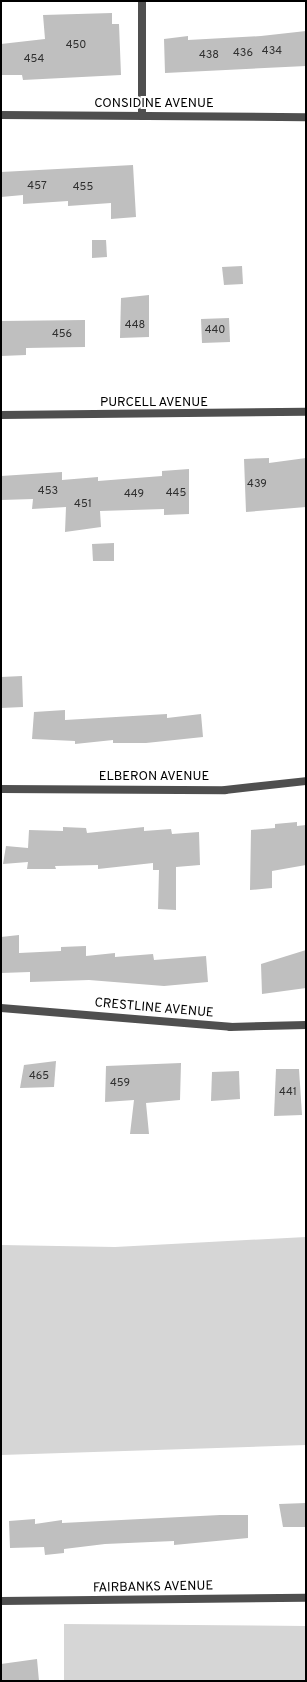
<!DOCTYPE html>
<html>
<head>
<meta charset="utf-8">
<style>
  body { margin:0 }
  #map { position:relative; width:307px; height:1682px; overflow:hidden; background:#fff; font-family:Overpass,sans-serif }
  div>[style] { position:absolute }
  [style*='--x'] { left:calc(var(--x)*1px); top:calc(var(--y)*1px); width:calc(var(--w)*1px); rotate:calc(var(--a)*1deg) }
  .green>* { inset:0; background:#d6d6d6 }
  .building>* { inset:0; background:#bfbfbf }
  .minor>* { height:8px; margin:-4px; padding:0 4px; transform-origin:4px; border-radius:4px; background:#4f4f4f }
  .tertiary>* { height:8px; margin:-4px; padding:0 4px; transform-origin:4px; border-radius:4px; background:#4f4f4f }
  span { translate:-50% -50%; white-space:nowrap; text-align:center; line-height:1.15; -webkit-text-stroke:4px #fff; paint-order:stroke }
  .number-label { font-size:11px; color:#303030 }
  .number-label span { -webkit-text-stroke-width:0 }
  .street-label { font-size:13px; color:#000 }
  .frame { position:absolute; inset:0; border:2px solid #000; pointer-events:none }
</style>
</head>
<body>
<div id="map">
  <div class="green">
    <i style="clip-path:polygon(306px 1237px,306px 1445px,1px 1455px,1px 1245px,115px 1247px)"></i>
    <i style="clip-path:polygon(64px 1624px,306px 1626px,306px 1681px,64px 1681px)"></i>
  </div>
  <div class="building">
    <i style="clip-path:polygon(112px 13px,112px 24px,119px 24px,121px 75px,23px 80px,22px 75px,1px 75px,1px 44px,45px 39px,43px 15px)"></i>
    <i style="clip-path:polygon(306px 31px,306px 66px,165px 73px,164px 39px,188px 36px,188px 40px,261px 36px)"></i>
    <i style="clip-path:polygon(133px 165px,136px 217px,111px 219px,111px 203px,68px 206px,68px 201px,23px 204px,23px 195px,1px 197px,1px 172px)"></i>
    <i style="clip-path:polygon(92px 240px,106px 240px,107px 257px,92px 258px)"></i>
    <i style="clip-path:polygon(242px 266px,243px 284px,224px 285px,222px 267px)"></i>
    <i style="clip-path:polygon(149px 295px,149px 337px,120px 338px,121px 298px)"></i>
    <i style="clip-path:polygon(229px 318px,230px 342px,202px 343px,201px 319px)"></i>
    <i style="clip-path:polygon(85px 320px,85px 347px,26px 348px,26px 355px,1px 356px,1px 321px)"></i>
    <i style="clip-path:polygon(269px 458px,269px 463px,306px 458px,306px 507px,246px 512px,244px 459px)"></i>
    <i style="clip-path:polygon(189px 469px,189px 514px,164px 515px,164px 509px,100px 511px,101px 527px,65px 532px,66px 507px,32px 509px,33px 499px,1px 500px,1px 476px,62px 472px,62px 480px,98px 477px,98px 481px,162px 476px,162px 471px)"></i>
    <i style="clip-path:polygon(114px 543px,114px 561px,93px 561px,92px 544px)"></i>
    <i style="clip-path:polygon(22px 676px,23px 707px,1px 708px,1px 677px)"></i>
    <i style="clip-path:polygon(65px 710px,65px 720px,167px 714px,167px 718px,201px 714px,203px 737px,146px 743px,113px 743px,113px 740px,75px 744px,75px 741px,32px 739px,34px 712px)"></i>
    <i style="clip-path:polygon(297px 822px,297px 826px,306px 825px,306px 865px,272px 871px,272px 888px,250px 890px,251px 830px,275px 828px,275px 824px)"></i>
    <i style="clip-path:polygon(63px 827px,86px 828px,87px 833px,144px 827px,144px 831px,171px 829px,172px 834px,199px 832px,200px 865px,176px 867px,176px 910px,158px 909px,159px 870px,153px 870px,153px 863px,98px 869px,98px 865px,55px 866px,56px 869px,27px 869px,28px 862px,3px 864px,6px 846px,28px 848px,29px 830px,63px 831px)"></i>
    <i style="clip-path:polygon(19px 935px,19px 953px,61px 951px,61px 947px,86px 946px,86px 956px,115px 953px,115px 957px,153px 954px,154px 960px,206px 956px,208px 982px,164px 986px,89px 980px,30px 982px,30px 972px,1px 973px,1px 937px)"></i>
    <i style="clip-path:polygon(306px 950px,306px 988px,262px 994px,261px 964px)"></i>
    <i style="clip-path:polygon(56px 1061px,54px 1087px,20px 1088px,24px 1065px)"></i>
    <i style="clip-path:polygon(181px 1063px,180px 1100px,146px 1103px,149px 1134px,130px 1134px,134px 1100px,105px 1102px,106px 1066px)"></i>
    <i style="clip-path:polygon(276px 1069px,299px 1069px,302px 1115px,274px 1116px)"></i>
    <i style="clip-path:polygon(239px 1071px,240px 1099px,211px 1101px,212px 1072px)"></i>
    <i style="clip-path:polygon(306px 1503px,306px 1527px,283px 1527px,279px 1504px)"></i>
    <i style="clip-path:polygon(220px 1515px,248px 1515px,248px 1538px,174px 1545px,174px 1541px,105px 1544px,64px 1549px,64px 1553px,45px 1555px,44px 1547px,10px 1548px,9px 1521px,35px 1519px,35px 1524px,62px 1520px,62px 1523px)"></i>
    <i style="clip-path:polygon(37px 1659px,39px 1681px,1px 1681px,1px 1664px)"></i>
  </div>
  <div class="minor">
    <i style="--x:1;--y:115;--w:305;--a:0.4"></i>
    <i style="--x:142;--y:116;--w:115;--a:-90"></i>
    <i style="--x:1;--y:415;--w:305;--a:-0.6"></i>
    <i style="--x:1;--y:1008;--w:230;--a:4.7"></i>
    <i style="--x:230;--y:1027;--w:76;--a:-1.5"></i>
    <i style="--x:1;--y:1601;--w:305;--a:-0.6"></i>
  </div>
  <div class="tertiary">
    <i style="--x:1;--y:789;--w:224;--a:0.3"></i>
    <i style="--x:225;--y:790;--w:81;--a:-6.3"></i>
  </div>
  <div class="number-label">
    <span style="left:76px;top:45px">450</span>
    <span style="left:272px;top:51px">434</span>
    <span style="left:243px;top:53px">436</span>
    <span style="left:209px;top:55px">438</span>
    <span style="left:34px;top:59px">454</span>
    <span style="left:37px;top:186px">457</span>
    <span style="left:83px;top:187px">455</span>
    <span style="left:135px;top:325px">448</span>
    <span style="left:215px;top:330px">440</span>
    <span style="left:62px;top:334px">456</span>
    <span style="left:257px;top:484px">439</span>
    <span style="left:48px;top:491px">453</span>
    <span style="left:176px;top:493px">445</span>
    <span style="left:134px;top:494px">449</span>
    <span style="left:83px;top:504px">451</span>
    <span style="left:39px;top:1076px">465</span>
    <span style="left:120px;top:1083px">459</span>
    <span style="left:288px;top:1092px">441</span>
  </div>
  <div class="street-label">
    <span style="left:154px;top:104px">CONSIDINE AVENUE</span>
    <span style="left:154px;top:403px">PURCELL AVENUE</span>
    <span style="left:154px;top:777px">ELBERON AVENUE</span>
    <span style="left:154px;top:1009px;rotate:5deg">CRESTLINE AVENUE</span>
    <span style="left:153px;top:1588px;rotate:-1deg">FAIRBANKS AVENUE</span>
  </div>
  <div class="frame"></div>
</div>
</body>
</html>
